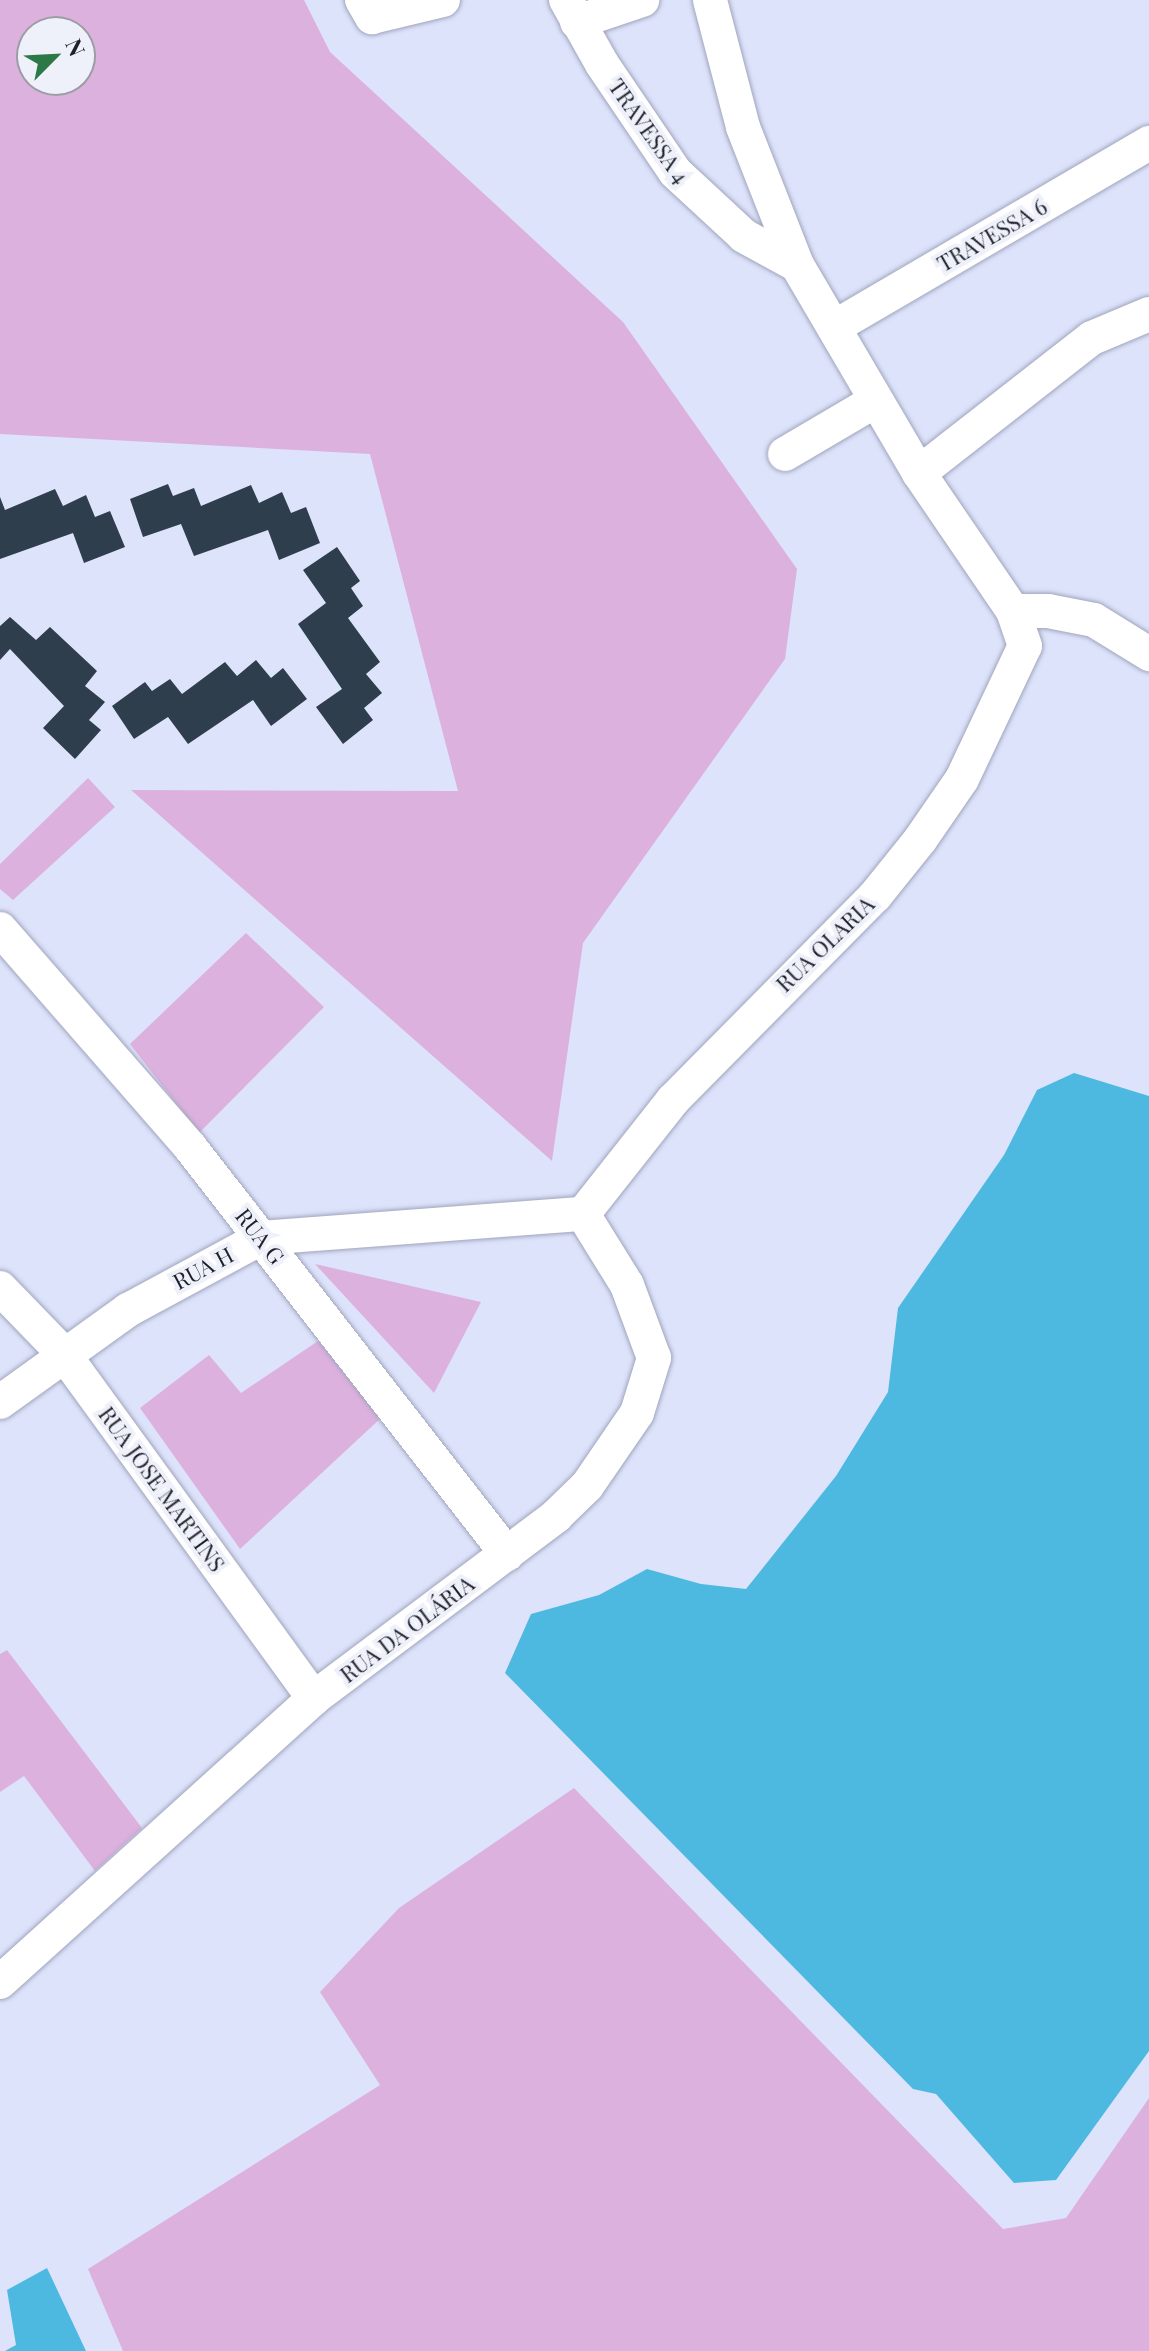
<!DOCTYPE html>
<html>
<head>
<meta charset="utf-8">
<style>
  body { margin:0 }
  #map { position:relative; width:1149px; height:2351px; overflow:hidden; background:#dde3fb; font-family:"Playfair Display",serif }
  div>[style] { position:absolute }
  [style*='--x'] { left:calc(var(--x)*1px); top:calc(var(--y)*1px); width:calc(var(--w)*1px); rotate:calc(var(--a)*1deg) }
  .green>* { inset:0; background:#ddb1de }
  .water>* { inset:0; background:#4db9e1 }
  .building>* { inset:0; background:#2f3e4d }
  .roads { filter:drop-shadow(0 0 2px #a0a5bc) drop-shadow(0 0 2px #a0a5bc) }
  .street>* { height:34px; margin:-17px; padding:0 17px; transform-origin:17px; border-radius:17px; background:#fff }
  span { translate:-50% -50%; white-space:nowrap; text-align:center; line-height:1.15; -webkit-text-stroke:8px #eef1fa; paint-order:stroke }
  .street-label { font-size:22px; color:#1e2029 }
  .north { position:absolute; left:16px; top:16px; width:80px; height:80px; box-sizing:border-box; background:#eef1fa; border:2px solid #9b9da6; border-radius:50%; rotate:66deg; font-size:22px; font-weight:700; line-height:32px; text-align:center; color:#1e2029 }
  .north::after { content:''; display:block; margin:auto; width:28px; height:36px; background:#2c7846; clip-path:polygon(50% 0,100% 100%,50% 72%,0 100%) }
</style>
</head>
<body>
<div id="map">
  <div class="green">
    <i style="clip-path:polygon(evenodd,0 0,304px 0,330px 52px,623px 322px,797px 569px,785px 659px,583px 943px,552px 1161px,131px 790px,458px 791px,370px 454px,0 434px,0 0,32px 32px,80px 32px,80px 80px,32px 80px,32px 32px)"></i>
    <i style="clip-path:polygon(88px 778px,115px 807px,13px 900px,0 889px,0 864px)"></i>
    <i style="clip-path:polygon(246px 933px,324px 1007px,199px 1133px,130px 1044px)"></i>
    <i style="clip-path:polygon(315px 1264px,481px 1302px,434px 1393px)"></i>
    <i style="clip-path:polygon(318px 1341px,382px 1417px,240px 1549px,140px 1408px,209px 1355px,241px 1393px)"></i>
    <i style="clip-path:polygon(7px 1650px,142px 1828px,95px 1871px,24px 1776px,0 1792px,0 1654px)"></i>
    <i style="clip-path:polygon(574px 1788px,1003px 2229px,1066px 2218px,1149px 2098px,1149px 2351px,123px 2351px,88px 2269px,380px 2085px,320px 1992px,399px 1908px)"></i>
  </div>
  <div class="water">
    <i style="clip-path:polygon(1074px 1073px,1149px 1096px,1149px 2051px,1056px 2180px,1014px 2183px,936px 2094px,913px 2089px,505px 1673px,531px 1614px,599px 1595px,647px 1569px,701px 1584px,746px 1589px,836px 1476px,888px 1392px,898px 1308px,1004px 1155px,1037px 1090px)"></i>
    <i style="clip-path:polygon(47px 2268px,86px 2351px,5px 2351px,16px 2345px,7px 2290px)"></i>
  </div>
  <div class="building">
    <i style="clip-path:polygon(168px 484px,173px 496px,194px 488px,201px 506px,251px 485px,259px 503px,282px 492px,291px 513px,306px 507px,320px 543px,279px 560px,268px 530px,194px 556px,181px 524px,143px 537px,130px 499px)"></i>
    <i style="clip-path:polygon(55px 489px,63px 506px,86px 495px,95px 517px,110px 511px,125px 547px,84px 563px,73px 533px,0 559px,0 497px,5px 510px)"></i>
    <i style="clip-path:polygon(337px 547px,360px 581px,351px 588px,363px 606px,348px 618px,380px 662px,366px 674px,382px 693px,364px 708px,373px 720px,343px 744px,316px 707px,342px 689px,298px 624px,326px 603px,303px 570px)"></i>
    <i style="clip-path:polygon(10px 617px,36px 640px,50px 627px,97px 671px,85px 686px,105px 702px,89px 720px,101px 730px,75px 759px,43px 728px,64px 706px,10px 649px,0 660px,0 626px)"></i>
    <i style="clip-path:polygon(256px 660px,271px 678px,283px 668px,307px 699px,271px 726px,253px 700px,188px 744px,168px 717px,134px 739px,112px 706px,145px 682px,152px 691px,170px 679px,182px 694px,225px 662px,237px 676px)"></i>
  </div>
  <div class="roads">
    <div class="street">
      <i style="--x:362;--y:0;--w:20;--a:60"></i>
      <i style="--x:372;--y:17;--w:73;--a:-13.5"></i>
      <i style="--x:566;--y:0;--w:73;--a:60.6"></i>
      <i style="--x:602;--y:64;--w:130;--a:55.9"></i>
      <i style="--x:675;--y:172;--w:94;--a:42.8"></i>
      <i style="--x:744;--y:236;--w:60;--a:28.7"></i>
      <i style="--x:577;--y:22;--w:69;--a:-18.7"></i>
      <i style="--x:836;--y:326;--w:363;--a:-30.3"></i>
      <i style="--x:785;--y:454;--w:104;--a:-30.5"></i>
      <i style="--x:919;--y:473;--w:219;--a:-38"></i>
      <i style="--x:1092;--y:338;--w:62;--a:-22.8"></i>
      <i style="--x:1013;--y:611;--w:35;--a:0"></i>
      <i style="--x:1048;--y:611;--w:47;--a:11.1"></i>
      <i style="--x:1094;--y:620;--w:65;--a:31.7"></i>
      <i style="--x:0;--y:929;--w:289;--a:48.9"></i>
      <i style="--x:190;--y:1147;--w:516;--a:52.09"></i>
      <i style="--x:583;--y:1214;--w:145;--a:-51.7"></i>
      <i style="--x:673;--y:1100;--w:287;--a:-45.3"></i>
      <i style="--x:875;--y:896;--w:72;--a:-51.2"></i>
      <i style="--x:920;--y:840;--w:74;--a:-55.5"></i>
      <i style="--x:962;--y:779;--w:147;--a:-64.7"></i>
      <i style="--x:1025;--y:646;--w:37;--a:-109"></i>
      <i style="--x:1013;--y:611;--w:167;--a:-124.3"></i>
      <i style="--x:919;--y:473;--w:241;--a:-120.4"></i>
      <i style="--x:797;--y:265;--w:148;--a:-111.4"></i>
      <i style="--x:743;--y:127;--w:131;--a:-104.6"></i>
      <i style="--x:0;--y:1288;--w:91;--a:45.9"></i>
      <i style="--x:63;--y:1353;--w:427;--a:54"></i>
      <i style="--x:0;--y:1402;--w:158;--a:-35.7"></i>
      <i style="--x:128;--y:1310;--w:151;--a:-28.4"></i>
      <i style="--x:261;--y:1238;--w:323;--a:-4.3"></i>
      <i style="--x:0;--y:1982;--w:423;--a:-42.1"></i>
      <i style="--x:314;--y:1698;--w:303;--a:-36.9"></i>
      <i style="--x:556;--y:1516;--w:43;--a:-44.1"></i>
      <i style="--x:587;--y:1486;--w:88;--a:-55.6"></i>
      <i style="--x:637;--y:1413;--w:58;--a:-72.8"></i>
      <i style="--x:654;--y:1358;--w:78;--a:-110.3"></i>
      <i style="--x:627;--y:1285;--w:84;--a:-121.8"></i>
    </div>
  </div>
  <div class="street-label">
    <span style="left:649px;top:131px;rotate:55deg">TRAVESSA 4</span>
    <span style="left:992px;top:235px;rotate:-30deg">TRAVESSA 6</span>
    <span style="left:825px;top:944px;rotate:-44deg">RUA OLARIA</span>
    <span style="left:260px;top:1236px;rotate:52deg">RUA G</span>
    <span style="left:203px;top:1268px;rotate:-28deg">RUA H</span>
    <span style="left:162px;top:1489px;rotate:54deg">RUA JOSE MARTINS</span>
    <span style="left:407px;top:1629px;rotate:-37deg">RUA DA OLÁRIA</span>
  </div>
  <div class="north">N</div>
</div>
</body>
</html>
